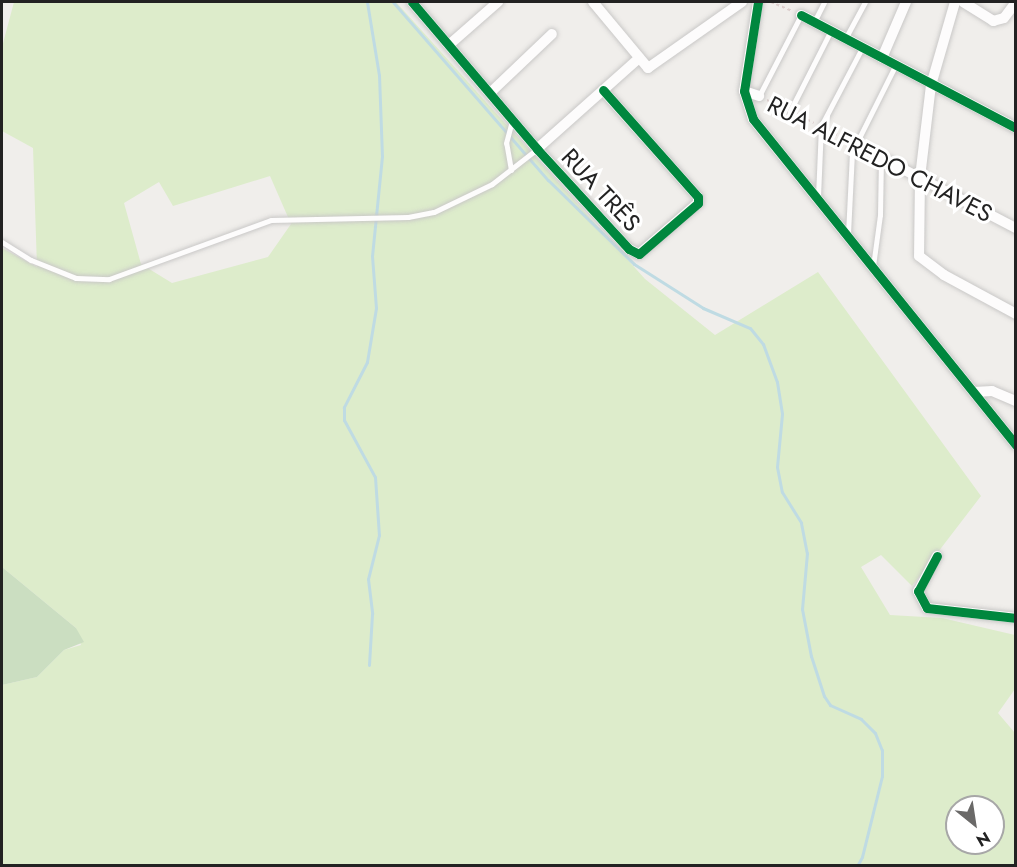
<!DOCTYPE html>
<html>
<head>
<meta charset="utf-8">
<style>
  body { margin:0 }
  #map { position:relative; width:1017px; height:867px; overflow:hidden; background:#f0eeeb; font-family:Jost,sans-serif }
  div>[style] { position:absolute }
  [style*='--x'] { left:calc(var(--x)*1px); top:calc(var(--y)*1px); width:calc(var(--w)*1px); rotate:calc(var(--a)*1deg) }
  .grass>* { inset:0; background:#ddeccb }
  .forest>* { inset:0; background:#cbdec1 }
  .stream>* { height:3px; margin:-1.5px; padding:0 1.5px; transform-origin:1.5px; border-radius:1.5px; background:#bfdbe3 }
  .path>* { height:1.5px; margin-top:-0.75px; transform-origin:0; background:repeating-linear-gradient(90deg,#dccecd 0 3px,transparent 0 6px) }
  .roads { filter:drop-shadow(0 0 2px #c9c8c7) drop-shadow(0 0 2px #c9c8c7) }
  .lane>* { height:5px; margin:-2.5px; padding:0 2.5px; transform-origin:2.5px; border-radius:2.5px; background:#fdfcfc }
  .street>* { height:10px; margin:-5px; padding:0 5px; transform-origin:5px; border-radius:5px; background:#fdfcfc }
  .cycleway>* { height:9px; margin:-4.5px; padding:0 4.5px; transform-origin:4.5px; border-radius:4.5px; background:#00873e }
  span { translate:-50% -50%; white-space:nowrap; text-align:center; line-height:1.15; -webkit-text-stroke:6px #fff; paint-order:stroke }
  .street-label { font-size:24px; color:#222 }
  .frame { position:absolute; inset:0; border:3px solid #222; pointer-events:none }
  .north { position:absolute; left:945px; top:795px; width:60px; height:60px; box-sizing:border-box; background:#fff; border:2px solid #a7a7a7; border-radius:50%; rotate:150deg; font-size:16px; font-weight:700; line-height:24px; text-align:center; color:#222 }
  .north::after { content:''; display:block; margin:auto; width:21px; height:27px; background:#6a6968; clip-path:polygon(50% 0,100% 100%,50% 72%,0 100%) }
</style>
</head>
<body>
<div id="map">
  <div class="grass">
    <i style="clip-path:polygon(evenodd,14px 2px,396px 2px,645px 279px,715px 335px,818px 272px,981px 496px,912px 586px,881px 555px,861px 567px,890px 615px,942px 618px,1015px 635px,1015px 689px,998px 713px,1015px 733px,1015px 865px,2px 865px,2px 685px,37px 677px,64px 650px,81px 645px,76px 628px,2px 567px,2px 248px,37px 267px,33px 148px,2px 131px,2px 47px,14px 2px,270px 176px,291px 224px,268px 257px,172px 283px,141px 264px,124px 203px,159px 182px,173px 206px,270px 176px,14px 2px,957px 807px,993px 807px,993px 843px,957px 843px,957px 807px)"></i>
  </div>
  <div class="forest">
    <i style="clip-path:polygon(2px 567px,76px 628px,84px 642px,64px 650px,37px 677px,2px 685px)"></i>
  </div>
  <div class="stream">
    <i style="--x:367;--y:2;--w:74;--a:80.7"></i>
    <i style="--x:379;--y:75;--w:81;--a:87.9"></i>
    <i style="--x:382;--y:156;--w:100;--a:95.7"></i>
    <i style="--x:372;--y:256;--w:52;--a:85.6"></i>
    <i style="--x:376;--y:308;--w:55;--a:99.5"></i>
    <i style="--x:367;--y:362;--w:51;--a:117.1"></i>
    <i style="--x:344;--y:407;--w:13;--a:90"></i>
    <i style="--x:344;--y:420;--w:65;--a:61.5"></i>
    <i style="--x:375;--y:477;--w:58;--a:86.1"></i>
    <i style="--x:379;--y:535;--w:45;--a:104"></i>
    <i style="--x:368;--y:579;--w:35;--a:83"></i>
    <i style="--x:372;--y:614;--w:51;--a:93.4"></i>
    <i style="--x:393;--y:2;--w:236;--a:49"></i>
    <i style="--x:548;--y:180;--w:120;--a:44.3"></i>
    <i style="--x:634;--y:264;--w:82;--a:32.5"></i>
    <i style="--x:703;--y:308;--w:51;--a:23.1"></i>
    <i style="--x:750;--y:328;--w:21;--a:51"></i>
    <i style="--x:763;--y:344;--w:40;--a:69.8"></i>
    <i style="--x:777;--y:382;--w:32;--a:81"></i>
    <i style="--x:782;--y:414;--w:53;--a:95.4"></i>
    <i style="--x:777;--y:467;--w:25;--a:79"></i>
    <i style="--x:782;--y:492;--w:36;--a:58"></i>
    <i style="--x:801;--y:523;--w:31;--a:79"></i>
    <i style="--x:807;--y:553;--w:56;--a:95.1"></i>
    <i style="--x:802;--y:609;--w:48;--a:79.2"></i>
    <i style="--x:811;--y:656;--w:42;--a:72"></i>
    <i style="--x:824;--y:696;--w:11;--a:56"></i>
    <i style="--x:830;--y:705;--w:34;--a:24"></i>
    <i style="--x:861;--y:719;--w:20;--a:45"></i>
    <i style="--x:875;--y:733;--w:18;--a:68"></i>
    <i style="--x:882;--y:750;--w:26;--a:90"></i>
    <i style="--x:882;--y:776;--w:83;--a:103.9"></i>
    <i style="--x:862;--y:857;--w:10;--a:119"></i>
  </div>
  <div class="path">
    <i style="--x:771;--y:2;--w:23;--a:23"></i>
    <i style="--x:767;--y:100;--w:17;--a:25"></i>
    <i style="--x:797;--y:114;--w:19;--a:28"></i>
    <i style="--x:829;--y:131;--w:20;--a:24"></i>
  </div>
  <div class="roads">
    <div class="lane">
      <i style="--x:814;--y:22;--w:22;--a:-63"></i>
      <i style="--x:845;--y:39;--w:42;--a:-61.6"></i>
      <i style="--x:759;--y:96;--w:91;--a:-62.6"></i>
      <i style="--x:790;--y:111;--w:89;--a:-63.1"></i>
      <i style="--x:511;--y:170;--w:27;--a:-100"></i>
      <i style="--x:506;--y:143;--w:24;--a:-75"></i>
      <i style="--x:818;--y:197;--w:71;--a:-87.6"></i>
      <i style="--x:821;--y:126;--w:88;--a:-62.3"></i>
      <i style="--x:848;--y:234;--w:82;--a:-87.2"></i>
      <i style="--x:852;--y:152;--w:96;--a:-63.4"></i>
      <i style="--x:2;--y:242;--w:34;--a:32"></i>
      <i style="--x:31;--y:260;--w:48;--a:21.8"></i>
      <i style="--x:76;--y:278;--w:33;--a:2"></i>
      <i style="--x:109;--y:279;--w:172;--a:-20"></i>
      <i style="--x:271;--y:220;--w:137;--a:-1.3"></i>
      <i style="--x:408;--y:217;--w:26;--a:-11"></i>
      <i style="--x:434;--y:212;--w:64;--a:-25.8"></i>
      <i style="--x:492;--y:184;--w:57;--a:-37.9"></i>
      <i style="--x:873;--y:266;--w:51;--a:-82.2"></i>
      <i style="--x:880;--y:215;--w:56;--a:-89"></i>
    </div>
    <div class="street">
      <i style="--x:412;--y:2;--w:193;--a:49.6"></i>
      <i style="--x:537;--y:149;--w:136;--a:47.4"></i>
      <i style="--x:629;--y:249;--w:11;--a:27"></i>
      <i style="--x:639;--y:254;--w:78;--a:-40.8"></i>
      <i style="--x:698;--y:203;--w:6;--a:-90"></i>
      <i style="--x:698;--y:197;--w:143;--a:-131.6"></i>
      <i style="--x:593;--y:2;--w:86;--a:50.2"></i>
      <i style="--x:648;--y:68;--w:115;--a:-35.1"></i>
      <i style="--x:758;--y:2;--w:90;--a:98.9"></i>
      <i style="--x:744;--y:91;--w:29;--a:72"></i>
      <i style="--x:753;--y:119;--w:419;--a:51.1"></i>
      <i style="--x:955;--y:2;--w:86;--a:106.1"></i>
      <i style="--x:931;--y:85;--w:93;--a:96.8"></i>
      <i style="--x:920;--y:177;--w:79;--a:90.7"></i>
      <i style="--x:919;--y:256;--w:31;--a:37"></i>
      <i style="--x:944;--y:275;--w:82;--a:28.4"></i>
      <i style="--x:963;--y:2;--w:36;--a:32"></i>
      <i style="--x:993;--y:21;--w:11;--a:-15"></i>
      <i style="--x:1004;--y:18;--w:20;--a:-53"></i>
      <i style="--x:801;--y:15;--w:243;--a:27.7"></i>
      <i style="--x:450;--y:44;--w:64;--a:-41.2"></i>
      <i style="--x:882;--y:58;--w:61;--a:-66.8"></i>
      <i style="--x:744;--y:91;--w:16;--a:18"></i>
      <i style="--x:491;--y:92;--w:84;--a:-43.6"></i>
      <i style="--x:855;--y:144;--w:182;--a:27.6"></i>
      <i style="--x:537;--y:149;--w:137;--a:-41.7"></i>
      <i style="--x:974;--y:392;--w:18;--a:-3"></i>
      <i style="--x:992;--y:391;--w:26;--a:23"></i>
      <i style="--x:937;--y:556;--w:40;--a:118"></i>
      <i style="--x:918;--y:591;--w:19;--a:62"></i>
      <i style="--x:927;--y:608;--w:90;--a:6.4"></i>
    </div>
  </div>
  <div class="cycleway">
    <i style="--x:412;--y:2;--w:193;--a:49.6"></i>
    <i style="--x:537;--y:149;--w:136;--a:47.4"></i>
    <i style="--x:629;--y:249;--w:11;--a:27"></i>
    <i style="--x:639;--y:254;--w:78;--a:-40.8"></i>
    <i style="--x:698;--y:203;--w:6;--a:-90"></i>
    <i style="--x:698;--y:197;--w:143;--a:-131.6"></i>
    <i style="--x:758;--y:2;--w:90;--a:98.9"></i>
    <i style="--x:744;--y:91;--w:29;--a:72"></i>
    <i style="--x:753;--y:119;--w:419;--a:51.1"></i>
    <i style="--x:801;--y:15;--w:243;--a:27.7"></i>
    <i style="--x:937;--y:556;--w:40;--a:118"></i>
    <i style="--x:918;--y:591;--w:19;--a:62"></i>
    <i style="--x:927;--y:608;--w:90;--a:6.4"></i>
  </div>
  <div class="street-label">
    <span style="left:880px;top:159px;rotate:27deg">RUA ALFREDO CHAVES</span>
    <span style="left:601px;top:190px;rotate:47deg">RUA TRÊS</span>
  </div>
  <div class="frame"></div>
  <div class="north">N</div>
</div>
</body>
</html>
